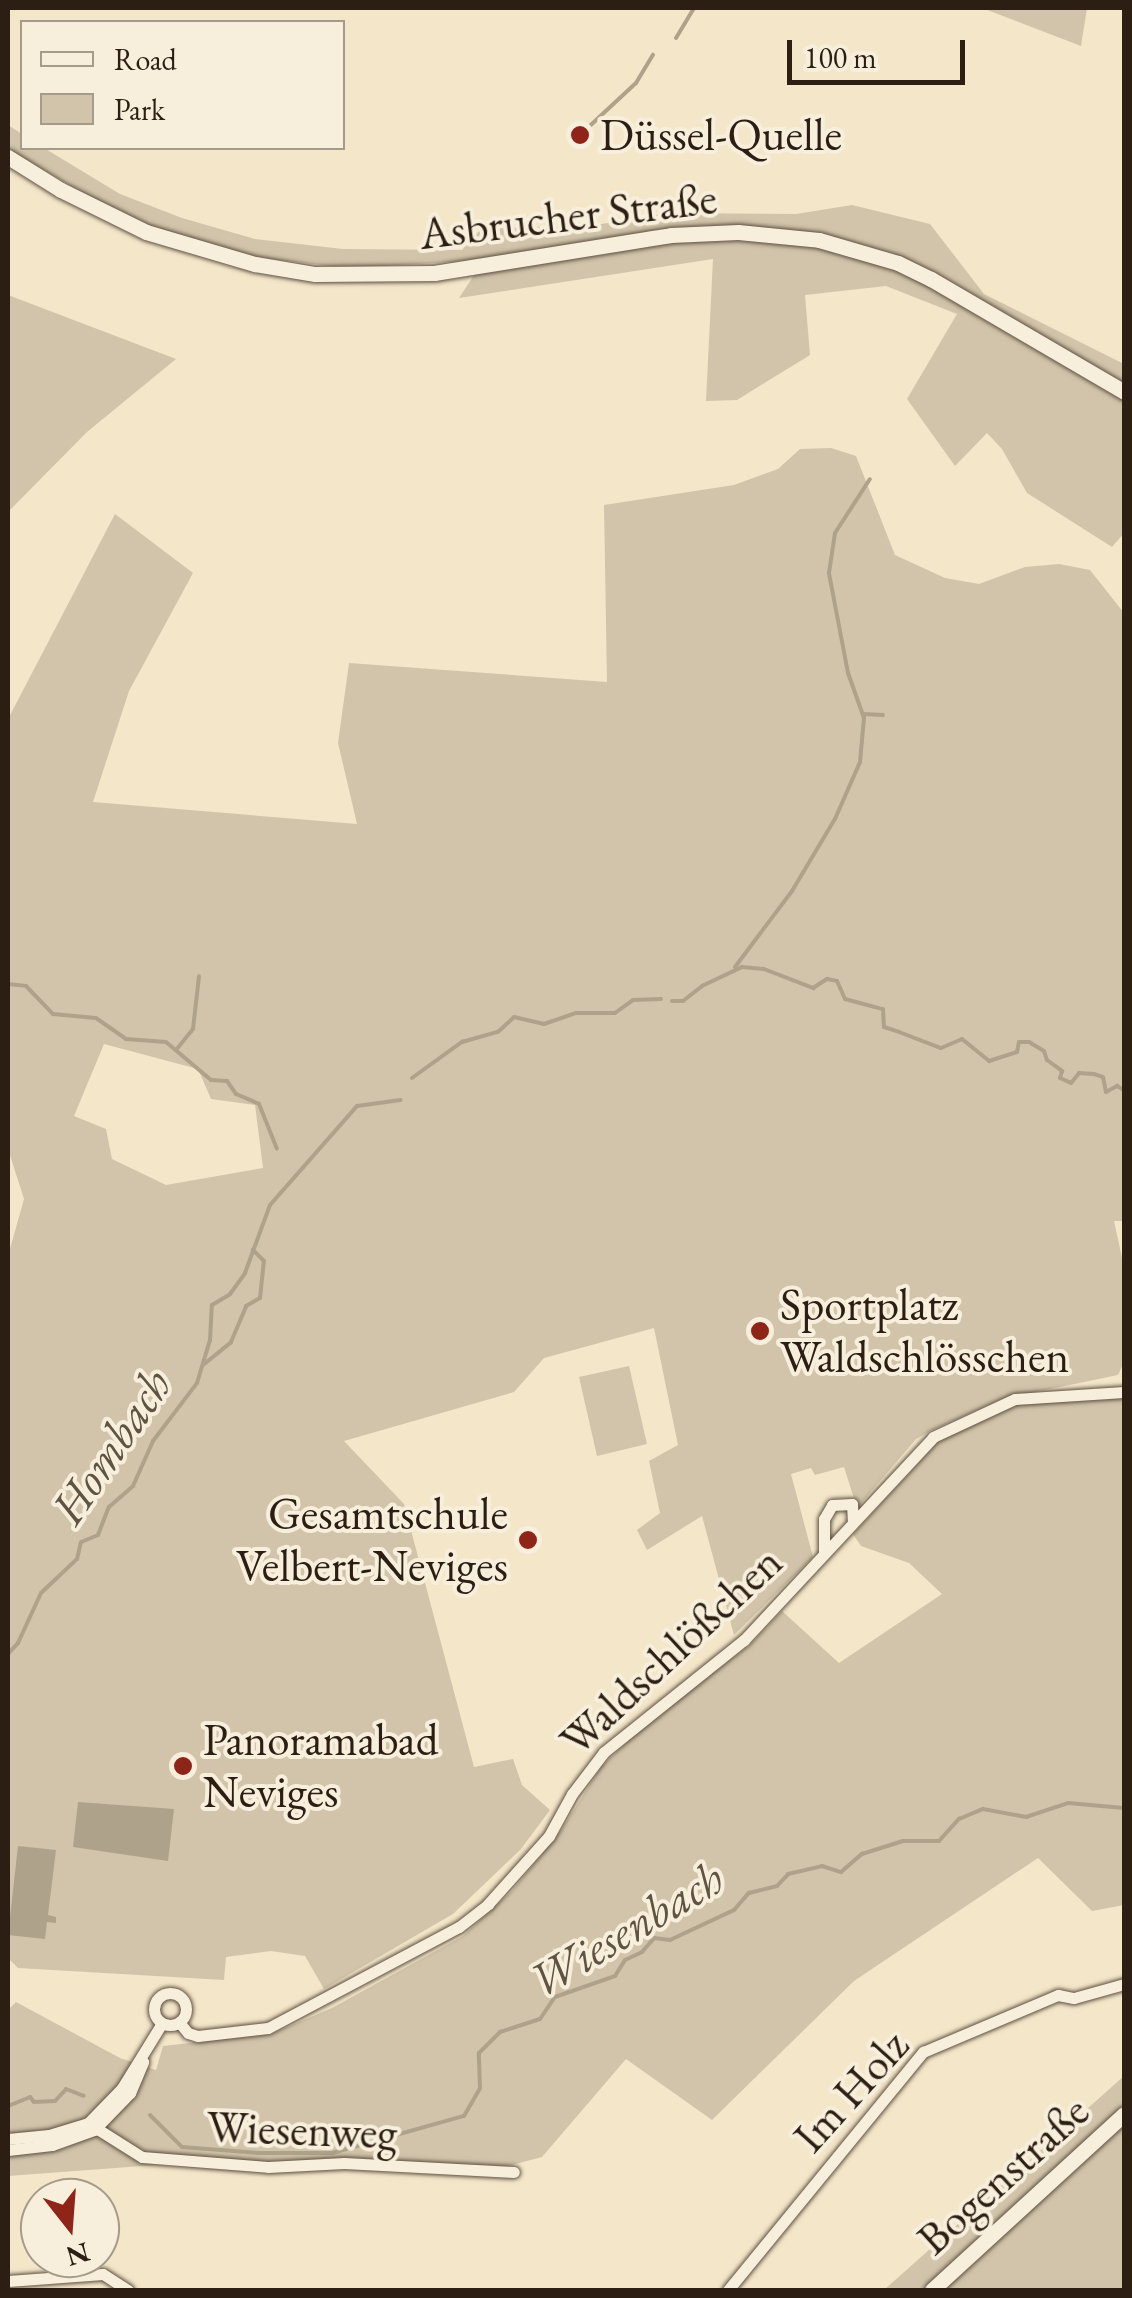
<!DOCTYPE html>
<html>
<head>
<meta charset="utf-8">
<style>
  body { margin:0 }
  #map { position:relative; width:1132px; height:2298px; overflow:hidden; background:#f3e6c9; font-family:"EB Garamond",serif }
  div>[style] { position:absolute }
  [style*='--x'] { left:calc(var(--x)*1px); top:calc(var(--y)*1px); width:calc(var(--w)*1px); rotate:calc(var(--a)*1deg) }
  .green>* { inset:0; background:#d1c4aa }
  .water>* { inset:0; background:#afa28b }
  .stream>* { height:4px; margin:-2px; padding:0 2px; transform-origin:2px; border-radius:2px; background:#afa28b }
  .roads { filter:drop-shadow(0 0 2px #5e5040) drop-shadow(0 0 2px #5e5040) }
  .minor>* { height:11px; margin:-5.5px; padding:0 5.5px; transform-origin:5.5px; border-radius:5.5px; background:#f7efdc }
  .minor>.ring { margin:-5.5px; padding:0; box-sizing:content-box; background:none; border:11px solid #f7efdc; border-radius:50% }
  .secondary>* { height:15px; margin:-7.5px; padding:0 7.5px; transform-origin:7.5px; border-radius:7.5px; background:#f7efdc }
  .dots>* { width:28px; height:28px; translate:-50% -50%; box-sizing:border-box; border:5px solid #f7efdc; border-radius:50% }
  span { translate:-50% -50%; white-space:nowrap; text-align:center; line-height:1.15; -webkit-text-stroke:8px #f7efdc; paint-order:stroke }
  .poi-label { font-size:45px; color:#2c1e12 }
  .left { translate:0 -50%; text-align:left }
  .right { translate:-100% -50%; text-align:right }
  .street-label { font-size:45px; color:#2c1e12 }
  .water-label { font-size:48px; color:#605342; font-style:italic }
  .frame { position:absolute; inset:0; border:10px solid #2c1e12; pointer-events:none }
  .legend { position:absolute; left:20px; top:20px; width:325px; height:130px; box-sizing:border-box; background:#f7efdc; border:2px solid #a69b8b; margin:0; padding:12px 18px; list-style:none; font-size:30px; color:#2c1e12 }
  .legend li { display:flex; align-items:center; gap:20px; height:50px }
  .legend b { width:50px; border:2px solid #a69b8b }
  .north { position:absolute; left:20px; top:2178px; width:100px; height:100px; box-sizing:border-box; background:#f7efdc; border:2px solid #a69b8b; border-radius:50%; rotate:163deg; font-size:28px; font-weight:700; line-height:40px; text-align:center; color:#2c1e12 }
  .north::after { content:''; display:block; margin:auto; width:35px; height:45px; background:#8f2418; clip-path:polygon(50% 0,100% 100%,50% 72%,0 100%) }
  .scale { position:absolute; left:787px; top:40px; width:178px; height:45px; box-sizing:border-box; border:5px solid #2c1e12; border-top:0; padding-left:12px; font-size:30px; line-height:35px; white-space:nowrap; color:#2c1e12; -webkit-text-stroke:8px #f7efdc; paint-order:stroke }
</style>
</head>
<body>
<div id="map">
  <div class="green">
    <i style="clip-path:polygon(982px 8px,1087px 8px,1081px 46px)"></i>
    <i style="clip-path:polygon(8px 125px,22px 134px,22px 148px,44px 148px,120px 194px,182px 218px,255px 239px,343px 249px,462px 250px,482px 228px,583px 227px,669px 213px,796px 214px,852px 205px,930px 224px,984px 294px,1124px 364px,1124px 533px,1112px 547px,1027px 493px,1002px 449px,987px 433px,955px 466px,907px 399px,957px 314px,886px 286px,805px 295px,810px 355px,737px 400px,706px 401px,713px 259px,459px 298px,484px 260px,347px 268px,255px 257px,179px 237px,111px 209px,20px 156px,8px 148px)"></i>
    <i style="clip-path:polygon(8px 295px,176px 359px,87px 432px,8px 512px)"></i>
    <i style="clip-path:polygon(evenodd,831px 448px,856px 456px,895px 555px,945px 578px,979px 584px,1025px 567px,1059px 564px,1090px 570px,1124px 613px,1124px 1221px,1114px 1221px,1124px 1267px,1124px 1362px,1118px 1375px,1002px 1399px,932px 1430px,916px 1439px,857px 1508px,844px 1467px,815px 1475px,811px 1468px,791px 1474px,813px 1557px,734px 1635px,702px 1516px,647px 1550px,637px 1530px,660px 1513px,649px 1461px,678px 1445px,654px 1328px,544px 1358px,514px 1392px,344px 1441px,404px 1504px,474px 1767px,513px 1759px,522px 1785px,550px 1810px,521px 1849px,453px 1914px,324px 1989px,305px 1956px,271px 1951px,226px 1957px,224px 1980px,18px 1968px,8px 1958px,8px 1256px,24px 1199px,8px 1149px,8px 719px,115px 514px,193px 573px,129px 691px,93px 802px,357px 824px,338px 743px,349px 663px,607px 682px,604px 505px,734px 485px,778px 469px,800px 449px,831px 448px,104px 1044px,198px 1069px,211px 1099px,255px 1105px,263px 1168px,166px 1185px,112px 1159px,106px 1129px,74px 1116px,104px 1044px)"></i>
    <i style="clip-path:polygon(629px 1366px,647px 1444px,597px 1456px,579px 1377px)"></i>
    <i style="clip-path:polygon(1124px 1396px,1124px 1905px,1092px 1911px,1038px 1858px,854px 1981px,712px 2120px,626px 2059px,542px 2157px,497px 2169px,196px 2162px,8px 2176px,8px 2010px,16px 2002px,120px 2058px,156px 2070px,163px 2046px,271px 2034px,332px 2008px,463px 1936px,512px 1891px,560px 1832px,601px 1767px,652px 1718px,749px 1646px,782px 1611px,839px 1663px,942px 1594px,909px 1563px,861px 1546px,853px 1534px,938px 1442px,1011px 1405px,1032px 1400px)"></i>
    <i style="clip-path:polygon(1124px 2076px,1124px 2290px,884px 2290px)"></i>
  </div>
  <div class="water">
    <i style="clip-path:polygon(78px 1802px,174px 1809px,168px 1861px,73px 1847px)"></i>
    <i style="clip-path:polygon(18px 1846px,56px 1850px,48px 1915px,56px 1917px,56px 1923px,47px 1922px,45px 1939px,8px 1935px)"></i>
  </div>
  <div class="stream">
    <i style="--x:676;--y:38;--w:35;--a:-59"></i>
    <i style="--x:580;--y:135;--w:76;--a:-42.9"></i>
    <i style="--x:636;--y:83;--w:33;--a:-59"></i>
    <i style="--x:863;--y:714;--w:20;--a:3"></i>
    <i style="--x:735;--y:967;--w:95;--a:-53.1"></i>
    <i style="--x:792;--y:891;--w:84;--a:-59.2"></i>
    <i style="--x:835;--y:819;--w:62;--a:-66.3"></i>
    <i style="--x:860;--y:762;--w:44;--a:-84.8"></i>
    <i style="--x:864;--y:718;--w:48;--a:-109.6"></i>
    <i style="--x:848;--y:673;--w:102;--a:-100.8"></i>
    <i style="--x:829;--y:573;--w:40;--a:-81.5"></i>
    <i style="--x:835;--y:533;--w:64;--a:-57.1"></i>
    <i style="--x:8;--y:984;--w:18;--a:6"></i>
    <i style="--x:26;--y:986;--w:39;--a:46"></i>
    <i style="--x:53;--y:1014;--w:43;--a:5.3"></i>
    <i style="--x:96;--y:1018;--w:37;--a:35"></i>
    <i style="--x:126;--y:1039;--w:40;--a:4.3"></i>
    <i style="--x:166;--y:1042;--w:59;--a:40.2"></i>
    <i style="--x:211;--y:1080;--w:16;--a:4"></i>
    <i style="--x:227;--y:1081;--w:16;--a:55"></i>
    <i style="--x:236;--y:1094;--w:25;--a:23"></i>
    <i style="--x:259;--y:1104;--w:48;--a:68.2"></i>
    <i style="--x:672;--y:1001;--w:11;--a:0"></i>
    <i style="--x:683;--y:1001;--w:24;--a:-38"></i>
    <i style="--x:702;--y:986;--w:44;--a:-25.4"></i>
    <i style="--x:742;--y:967;--w:22;--a:5"></i>
    <i style="--x:764;--y:969;--w:53;--a:21.2"></i>
    <i style="--x:813;--y:988;--w:17;--a:-33"></i>
    <i style="--x:827;--y:979;--w:10;--a:11"></i>
    <i style="--x:837;--y:981;--w:20;--a:66"></i>
    <i style="--x:845;--y:999;--w:39;--a:15"></i>
    <i style="--x:883;--y:1009;--w:18;--a:87"></i>
    <i style="--x:884;--y:1027;--w:16;--a:18"></i>
    <i style="--x:899;--y:1032;--w:45;--a:20.9"></i>
    <i style="--x:941;--y:1048;--w:23;--a:-23"></i>
    <i style="--x:962;--y:1039;--w:35;--a:39"></i>
    <i style="--x:989;--y:1061;--w:29;--a:-18"></i>
    <i style="--x:1017;--y:1052;--w:10;--a:-79"></i>
    <i style="--x:1019;--y:1042;--w:10;--a:0"></i>
    <i style="--x:1029;--y:1042;--w:17;--a:31"></i>
    <i style="--x:1044;--y:1051;--w:9;--a:72"></i>
    <i style="--x:1047;--y:1060;--w:19;--a:36"></i>
    <i style="--x:1062;--y:1071;--w:7;--a:106"></i>
    <i style="--x:1060;--y:1078;--w:12;--a:24"></i>
    <i style="--x:1071;--y:1083;--w:13;--a:-51"></i>
    <i style="--x:1079;--y:1073;--w:15;--a:4"></i>
    <i style="--x:1094;--y:1074;--w:9;--a:18"></i>
    <i style="--x:1103;--y:1077;--w:15;--a:79"></i>
    <i style="--x:1106;--y:1092;--w:13;--a:-29"></i>
    <i style="--x:1117;--y:1086;--w:8;--a:30"></i>
    <i style="--x:176;--y:1050;--w:27;--a:-51"></i>
    <i style="--x:193;--y:1029;--w:53;--a:-83.5"></i>
    <i style="--x:412;--y:1078;--w:62;--a:-35.8"></i>
    <i style="--x:462;--y:1042;--w:37;--a:-16"></i>
    <i style="--x:498;--y:1032;--w:22;--a:-43"></i>
    <i style="--x:514;--y:1017;--w:31;--a:13"></i>
    <i style="--x:544;--y:1024;--w:34;--a:-19"></i>
    <i style="--x:576;--y:1013;--w:39;--a:0"></i>
    <i style="--x:615;--y:1013;--w:22;--a:-36"></i>
    <i style="--x:633;--y:1000;--w:28;--a:-2"></i>
    <i style="--x:203;--y:1365;--w:36;--a:-39"></i>
    <i style="--x:231;--y:1342;--w:39;--a:-67"></i>
    <i style="--x:246;--y:1306;--w:16;--a:-30"></i>
    <i style="--x:260;--y:1298;--w:37;--a:-84"></i>
    <i style="--x:264;--y:1261;--w:16;--a:-135"></i>
    <i style="--x:8;--y:1654;--w:15;--a:-48"></i>
    <i style="--x:18;--y:1643;--w:55;--a:-65.3"></i>
    <i style="--x:41;--y:1593;--w:50;--a:-43.4"></i>
    <i style="--x:77;--y:1559;--w:17;--a:-77"></i>
    <i style="--x:81;--y:1542;--w:18;--a:-22"></i>
    <i style="--x:98;--y:1535;--w:30;--a:-69"></i>
    <i style="--x:109;--y:1507;--w:32;--a:-41"></i>
    <i style="--x:133;--y:1486;--w:49;--a:-66"></i>
    <i style="--x:153;--y:1441;--w:73;--a:-52.8"></i>
    <i style="--x:197;--y:1383;--w:45;--a:-73.2"></i>
    <i style="--x:210;--y:1340;--w:35;--a:-87"></i>
    <i style="--x:212;--y:1305;--w:21;--a:-31"></i>
    <i style="--x:230;--y:1294;--w:26;--a:-54"></i>
    <i style="--x:245;--y:1273;--w:72;--a:-69.8"></i>
    <i style="--x:270;--y:1205;--w:132;--a:-48.7"></i>
    <i style="--x:357;--y:1106;--w:44;--a:-7.8"></i>
    <i style="--x:8;--y:2106;--w:24;--a:-22"></i>
    <i style="--x:30;--y:2097;--w:6;--a:51"></i>
    <i style="--x:34;--y:2102;--w:21;--a:-3"></i>
    <i style="--x:55;--y:2101;--w:16;--a:-47"></i>
    <i style="--x:66;--y:2089;--w:19;--a:21"></i>
    <i style="--x:150;--y:2115;--w:45;--a:45"></i>
    <i style="--x:182;--y:2147;--w:77;--a:4.5"></i>
    <i style="--x:259;--y:2153;--w:73;--a:0"></i>
    <i style="--x:332;--y:2153;--w:137;--a:-15.7"></i>
    <i style="--x:464;--y:2116;--w:32;--a:-60"></i>
    <i style="--x:480;--y:2088;--w:35;--a:-92"></i>
    <i style="--x:479;--y:2053;--w:30;--a:-45"></i>
    <i style="--x:500;--y:2032;--w:42;--a:-18"></i>
    <i style="--x:540;--y:2019;--w:27;--a:-56"></i>
    <i style="--x:555;--y:1997;--w:64;--a:-19.3"></i>
    <i style="--x:615;--y:1976;--w:19;--a:-58"></i>
    <i style="--x:625;--y:1960;--w:19;--a:-25"></i>
    <i style="--x:642;--y:1952;--w:18;--a:-49"></i>
    <i style="--x:654;--y:1938;--w:16;--a:7"></i>
    <i style="--x:670;--y:1940;--w:71;--a:-25.1"></i>
    <i style="--x:734;--y:1910;--w:23;--a:-49"></i>
    <i style="--x:749;--y:1893;--w:29;--a:-14"></i>
    <i style="--x:777;--y:1886;--w:16;--a:-47"></i>
    <i style="--x:788;--y:1874;--w:35;--a:-13"></i>
    <i style="--x:822;--y:1866;--w:20;--a:18"></i>
    <i style="--x:841;--y:1872;--w:28;--a:-41"></i>
    <i style="--x:862;--y:1854;--w:43;--a:-17.6"></i>
    <i style="--x:903;--y:1841;--w:36;--a:0"></i>
    <i style="--x:939;--y:1841;--w:30;--a:-48"></i>
    <i style="--x:959;--y:1819;--w:26;--a:-23"></i>
    <i style="--x:983;--y:1809;--w:44;--a:10.5"></i>
    <i style="--x:1026;--y:1817;--w:44;--a:-18.4"></i>
    <i style="--x:1068;--y:1803;--w:56;--a:5.1"></i>
  </div>
  <div class="roads">
    <div class="minor">
      <i style="--x:824;--y:1553;--w:34;--a:-90"></i>
      <i style="--x:824;--y:1519;--w:16;--a:-60"></i>
      <i style="--x:832;--y:1505;--w:20;--a:-3"></i>
      <i style="--x:852;--y:1504;--w:17;--a:87"></i>
      <i class="ring" style="left:154px;top:1993px;width:21px;height:21px"></i>
      <i style="--x:179;--y:2022;--w:14;--a:51"></i>
      <i style="--x:188;--y:2033;--w:10;--a:17"></i>
      <i style="--x:198;--y:2036;--w:70;--a:-6.5"></i>
      <i style="--x:268;--y:2028;--w:216;--a:-27.9"></i>
      <i style="--x:459;--y:1927;--w:37;--a:-38"></i>
      <i style="--x:488;--y:1904;--w:91;--a:-48.1"></i>
      <i style="--x:549;--y:1836;--w:48;--a:-61.3"></i>
      <i style="--x:572;--y:1794;--w:53;--a:-52.7"></i>
      <i style="--x:604;--y:1752;--w:179;--a:-38.7"></i>
      <i style="--x:744;--y:1640;--w:277;--a:-47"></i>
      <i style="--x:933;--y:1437;--w:90;--a:-24.9"></i>
      <i style="--x:1015;--y:1399;--w:109;--a:-3.7"></i>
      <i style="--x:88;--y:2123;--w:64;--a:32.2"></i>
      <i style="--x:142;--y:2157;--w:126;--a:4.5"></i>
      <i style="--x:268;--y:2167;--w:76;--a:-3"></i>
      <i style="--x:344;--y:2163;--w:170;--a:3"></i>
      <i style="--x:8;--y:2139;--w:41;--a:-5.6"></i>
      <i style="--x:49;--y:2135;--w:41;--a:-17.1"></i>
      <i style="--x:88;--y:2123;--w:49;--a:-45.8"></i>
      <i style="--x:122;--y:2088;--w:76;--a:-58.4"></i>
      <i style="--x:8;--y:2150;--w:44;--a:-6.5"></i>
      <i style="--x:52;--y:2145;--w:45;--a:-19.7"></i>
      <i style="--x:94;--y:2130;--w:52;--a:-45.8"></i>
      <i style="--x:130;--y:2093;--w:34;--a:-67"></i>
      <i style="--x:8;--y:2281;--w:95;--a:-4.2"></i>
      <i style="--x:103;--y:2274;--w:30;--a:33"></i>
      <i style="--x:728;--y:2290;--w:308;--a:-50.7"></i>
      <i style="--x:923;--y:2052;--w:147;--a:-22.9"></i>
      <i style="--x:1058;--y:1995;--w:16;--a:11"></i>
      <i style="--x:1074;--y:1998;--w:52;--a:-15.6"></i>
    </div>
    <div class="secondary">
      <i style="--x:8;--y:157;--w:62;--a:31.9"></i>
      <i style="--x:61;--y:190;--w:95;--a:26.3"></i>
      <i style="--x:146;--y:232;--w:114;--a:16.4"></i>
      <i style="--x:255;--y:264;--w:61;--a:9.5"></i>
      <i style="--x:315;--y:274;--w:119;--a:-0.5"></i>
      <i style="--x:434;--y:273;--w:240;--a:-9.1"></i>
      <i style="--x:671;--y:235;--w:67;--a:-2.6"></i>
      <i style="--x:738;--y:232;--w:81;--a:5.6"></i>
      <i style="--x:819;--y:240;--w:82;--a:16.2"></i>
      <i style="--x:898;--y:263;--w:37;--a:26"></i>
      <i style="--x:931;--y:279;--w:224;--a:30.3"></i>
      <i style="--x:932;--y:2290;--w:260;--a:-42.5"></i>
    </div>
  </div>
  <div class="dots">
    <i style="left:580px;top:135px;background:#8f2418"></i>
    <i style="left:760px;top:1331px;background:#8f2418"></i>
    <i style="left:528px;top:1540px;background:#8f2418"></i>
    <i style="left:183px;top:1766px;background:#8f2418"></i>
  </div>
  <div class="poi-label">
    <span class="left" style="left:600px;top:135px">Düssel-Quelle</span>
    <span class="left" style="left:780px;top:1331px">Sportplatz<br>Waldschlösschen</span>
    <span class="right" style="left:508px;top:1540px">Gesamtschule<br>Velbert-Neviges</span>
    <span class="left" style="left:203px;top:1766px">Panoramabad<br>Neviges</span>
  </div>
  <div class="street-label">
    <span style="left:568px;top:216px;rotate:-7deg">Asbrucher Straße</span>
    <span style="left:671px;top:1651px;rotate:-43deg">Waldschlößchen</span>
    <span style="left:851px;top:2091px;rotate:-48deg">Im Holz</span>
    <span style="left:302px;top:2130px;rotate:2deg">Wiesenweg</span>
    <span style="left:1003px;top:2175px;rotate:-42deg">Bogenstraße</span>
  </div>
  <div class="water-label">
    <span style="left:111px;top:1446px;rotate:-56deg">Hombach</span>
    <span style="left:626px;top:1929px;rotate:-31deg">Wiesenbach</span>
  </div>
  <div class="frame"></div>
  <ul class="legend">
  <li><b style="height:12px;background:#f7efdc"></b>Road</li>
  <li><b style="height:28px;background:#d1c4aa"></b>Park</li>
  </ul>
  <div class="north">N</div>
  <div class="scale">100 m</div>
</div>
</body>
</html>
